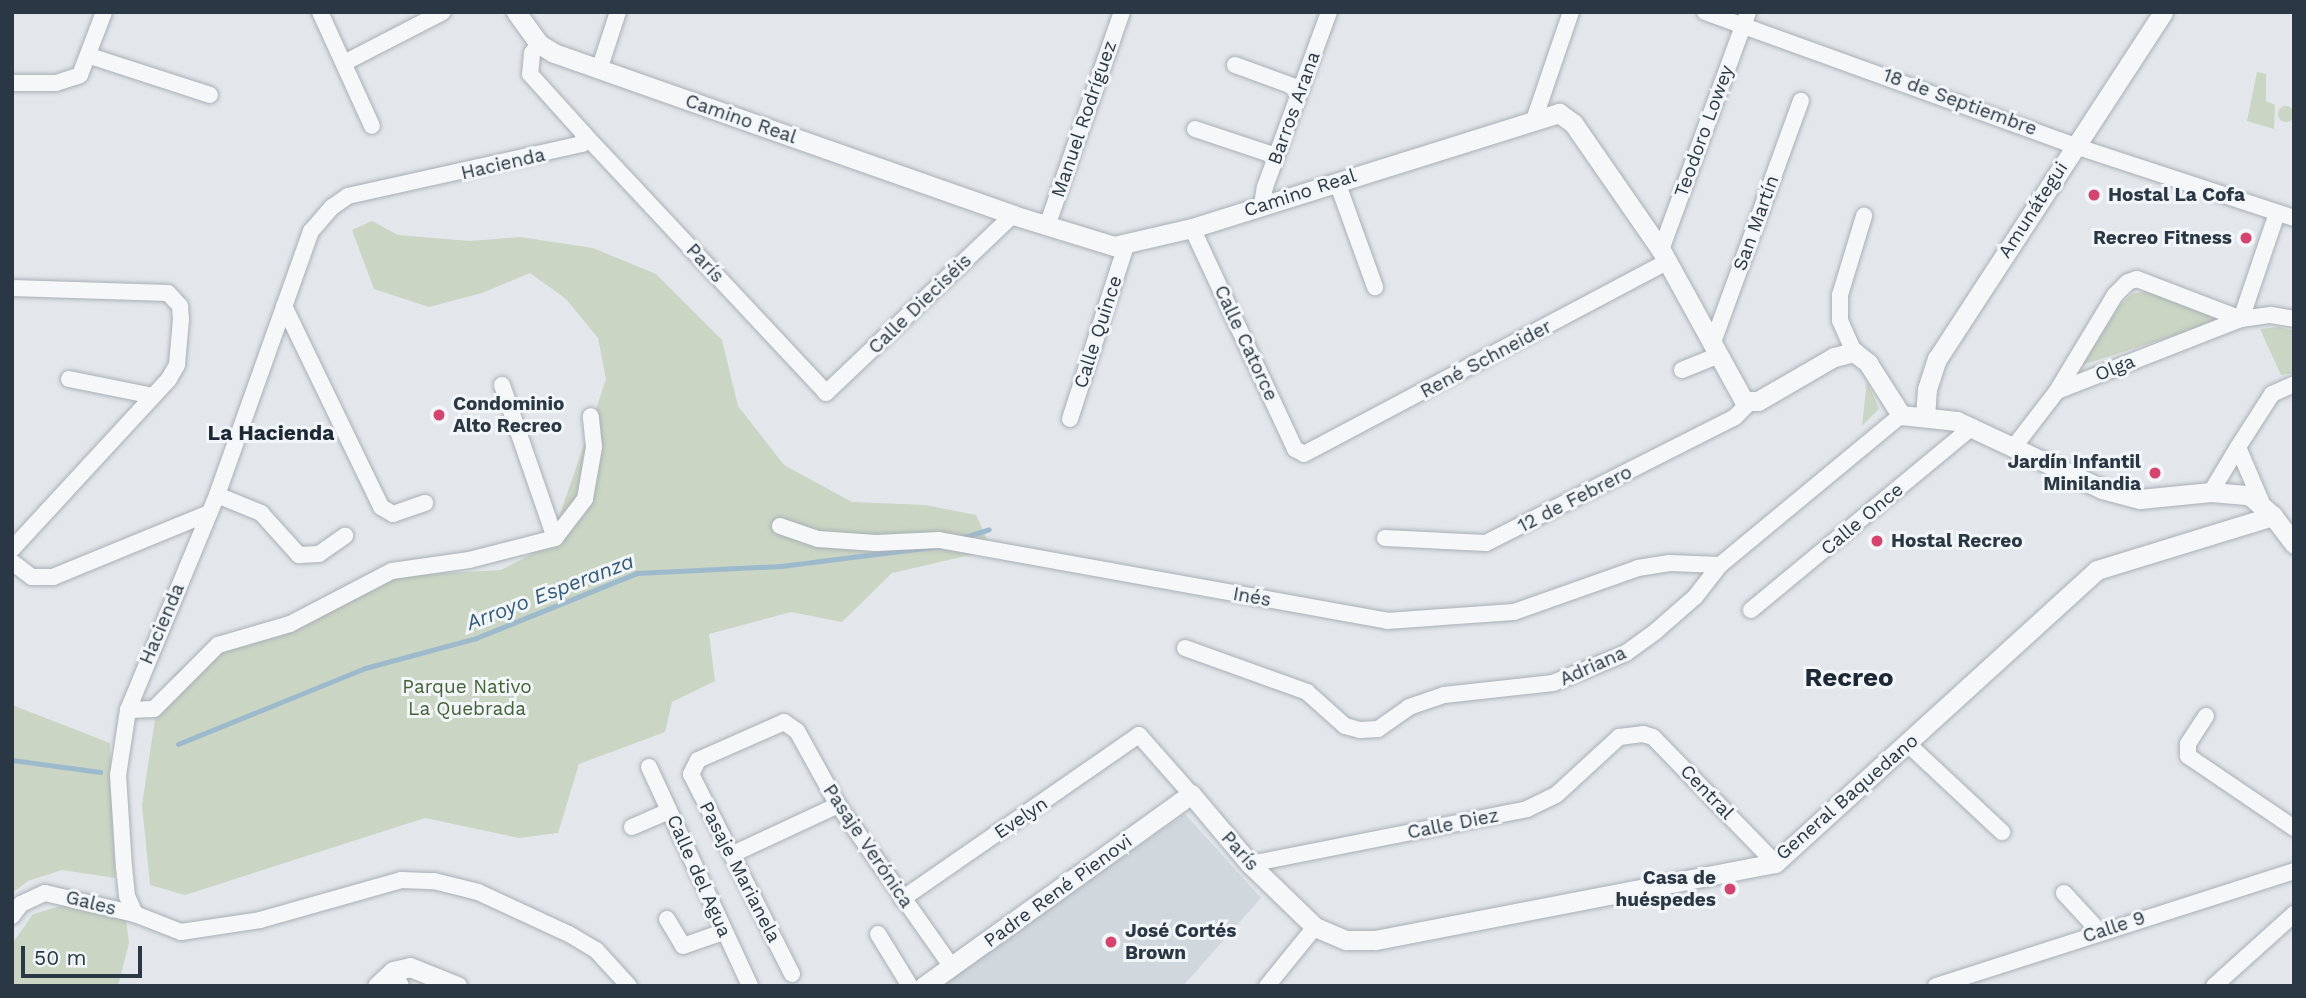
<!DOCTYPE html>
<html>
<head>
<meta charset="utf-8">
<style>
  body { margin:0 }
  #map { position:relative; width:2306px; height:998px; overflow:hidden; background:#e3e7eb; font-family:"Work Sans",sans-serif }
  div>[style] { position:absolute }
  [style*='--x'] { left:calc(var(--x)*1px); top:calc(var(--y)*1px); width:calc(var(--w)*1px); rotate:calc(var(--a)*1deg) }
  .built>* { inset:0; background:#d0d7dd }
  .green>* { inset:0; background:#cad5c3 }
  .round { border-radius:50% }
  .stream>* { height:5px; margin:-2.5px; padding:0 2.5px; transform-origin:2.5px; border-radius:2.5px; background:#9dbacc }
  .roads { filter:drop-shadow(0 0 2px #a8afb6) drop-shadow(0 0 2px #a8afb6) }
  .minor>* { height:16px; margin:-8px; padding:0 8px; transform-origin:8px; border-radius:8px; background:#f6f7f9 }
  .tertiary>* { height:19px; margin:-9.5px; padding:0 9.5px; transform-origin:9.5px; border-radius:9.5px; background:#f6f7f9 }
  .dots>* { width:19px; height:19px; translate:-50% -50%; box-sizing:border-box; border:4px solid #f2f6f8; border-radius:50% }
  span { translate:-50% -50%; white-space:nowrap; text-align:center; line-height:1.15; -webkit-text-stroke:6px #f2f6f8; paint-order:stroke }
  .street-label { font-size:19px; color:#2a3744 }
  .poi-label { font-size:19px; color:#2a3744; font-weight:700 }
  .left { translate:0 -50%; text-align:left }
  .right { translate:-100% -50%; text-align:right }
  .park-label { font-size:19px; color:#446136 }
  .neighbourhood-label { font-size:21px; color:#1c2835; font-weight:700 }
  .water-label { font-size:21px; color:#325c7a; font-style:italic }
  .district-label { font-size:26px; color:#1c2835; font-weight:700 }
  .frame { position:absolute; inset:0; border:14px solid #2a3744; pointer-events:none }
  .scale { position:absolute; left:21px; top:946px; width:121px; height:32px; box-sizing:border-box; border:4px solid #2a3744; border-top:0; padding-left:9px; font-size:21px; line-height:24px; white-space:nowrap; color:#2a3744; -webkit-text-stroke:5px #f2f6f8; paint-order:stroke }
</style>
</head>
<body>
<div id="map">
  <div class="built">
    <i style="clip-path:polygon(1185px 814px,1261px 898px,1183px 986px,937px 986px)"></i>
  </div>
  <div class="green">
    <i style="clip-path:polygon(2257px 72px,2266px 74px,2266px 101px,2275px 105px,2274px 129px,2247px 121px)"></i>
    <i class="round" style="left:2278px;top:106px;width:16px;height:16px"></i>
    <i style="clip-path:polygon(372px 221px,398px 235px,470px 241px,520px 237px,593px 248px,656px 274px,722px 340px,738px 406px,784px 465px,852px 502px,925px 505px,976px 515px,992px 550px,892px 573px,842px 622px,791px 612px,709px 634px,715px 681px,672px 702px,665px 732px,579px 764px,558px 833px,519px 838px,425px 818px,185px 895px,150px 885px,142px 805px,155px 719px,174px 675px,215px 638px,308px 623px,393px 576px,501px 570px,549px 545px,589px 431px,606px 379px,598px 338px,566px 299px,530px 273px,482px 293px,429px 307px,374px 289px,352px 230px)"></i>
    <i style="clip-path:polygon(2146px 291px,2159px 292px,2218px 315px,2214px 323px,2082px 365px,2120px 305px,2132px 294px)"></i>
    <i style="clip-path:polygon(2278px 327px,2294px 331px,2294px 373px,2281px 375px,2260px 329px)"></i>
    <i style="clip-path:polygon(1867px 381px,1879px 409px,1862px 426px)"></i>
    <i style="clip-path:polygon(12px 705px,110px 743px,115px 878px,62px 870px,28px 881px,12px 893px)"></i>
    <i style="clip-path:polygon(69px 904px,126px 919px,129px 943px,118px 986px,12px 986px,12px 944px,33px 914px)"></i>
  </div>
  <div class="stream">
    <i style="--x:962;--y:538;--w:28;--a:-18"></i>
    <i style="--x:178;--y:744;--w:202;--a:-22.1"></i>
    <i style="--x:365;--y:668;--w:115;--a:-15.1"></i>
    <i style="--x:476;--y:638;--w:174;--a:-22"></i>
    <i style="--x:637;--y:573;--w:144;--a:-2.8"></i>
    <i style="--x:781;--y:566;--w:160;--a:-7.2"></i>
    <i style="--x:12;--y:760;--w:89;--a:7.8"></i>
  </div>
  <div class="roads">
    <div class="minor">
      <i style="--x:320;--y:12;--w:125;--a:65.5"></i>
      <i style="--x:1705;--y:12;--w:394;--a:19.9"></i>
      <i style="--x:2075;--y:146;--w:231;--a:18.2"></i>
      <i style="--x:539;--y:44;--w:11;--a:128"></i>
      <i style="--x:532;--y:53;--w:21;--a:95"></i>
      <i style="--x:530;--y:74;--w:81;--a:48"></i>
      <i style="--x:584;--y:134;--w:10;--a:101"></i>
      <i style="--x:582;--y:144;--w:240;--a:167.5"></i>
      <i style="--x:348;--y:196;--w:19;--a:145"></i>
      <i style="--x:332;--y:207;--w:32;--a:131"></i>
      <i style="--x:311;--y:231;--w:280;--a:109.6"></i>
      <i style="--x:217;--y:495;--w:233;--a:112.5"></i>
      <i style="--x:128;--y:710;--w:66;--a:98.7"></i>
      <i style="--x:118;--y:775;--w:92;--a:86.3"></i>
      <i style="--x:124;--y:867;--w:29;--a:84"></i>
      <i style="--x:127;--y:896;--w:20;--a:66"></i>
      <i style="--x:135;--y:914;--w:49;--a:21.4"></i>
      <i style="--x:181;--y:932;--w:80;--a:-8.6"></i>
      <i style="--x:260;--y:920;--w:147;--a:-15.8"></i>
      <i style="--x:401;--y:880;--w:33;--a:2"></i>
      <i style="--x:434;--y:881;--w:45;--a:14"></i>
      <i style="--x:478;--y:892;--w:100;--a:24.8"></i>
      <i style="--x:569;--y:934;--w:31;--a:31"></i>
      <i style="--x:596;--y:950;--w:49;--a:47.5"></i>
      <i style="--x:90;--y:56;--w:126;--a:18"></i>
      <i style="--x:344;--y:63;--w:111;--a:-27.3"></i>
      <i style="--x:1235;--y:65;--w:70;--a:20"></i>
      <i style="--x:599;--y:70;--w:61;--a:-71.9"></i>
      <i style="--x:12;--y:83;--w:44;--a:0"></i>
      <i style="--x:56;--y:83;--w:25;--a:-18"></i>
      <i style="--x:80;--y:75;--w:67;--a:-69.1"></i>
      <i style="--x:1535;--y:117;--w:111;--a:-71.1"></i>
      <i style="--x:1195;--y:129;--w:85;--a:18.4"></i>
      <i style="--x:584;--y:134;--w:354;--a:46.9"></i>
      <i style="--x:826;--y:393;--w:258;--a:-43.6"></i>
      <i style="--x:1337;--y:182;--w:112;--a:70.1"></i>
      <i style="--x:1262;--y:205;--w:18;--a:-81"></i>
      <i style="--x:1265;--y:187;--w:186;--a:-69.9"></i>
      <i style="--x:1047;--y:226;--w:227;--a:-70.7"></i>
      <i style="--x:1192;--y:228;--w:244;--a:65"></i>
      <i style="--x:1295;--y:449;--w:10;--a:29"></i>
      <i style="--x:1304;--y:454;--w:411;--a:-27.9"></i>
      <i style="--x:1661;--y:250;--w:253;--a:-69.9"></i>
      <i style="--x:12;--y:288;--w:156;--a:1.8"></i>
      <i style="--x:168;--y:293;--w:18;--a:47"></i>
      <i style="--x:180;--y:306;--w:13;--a:86"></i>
      <i style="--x:181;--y:319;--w:46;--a:95"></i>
      <i style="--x:177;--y:365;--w:16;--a:120"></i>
      <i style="--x:169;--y:379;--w:231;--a:132.7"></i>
      <i style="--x:284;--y:306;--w:223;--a:64.2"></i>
      <i style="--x:381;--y:507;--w:14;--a:30"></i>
      <i style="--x:393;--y:514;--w:34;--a:-19"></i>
      <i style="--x:1712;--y:345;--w:260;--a:-70"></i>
      <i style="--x:1854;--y:352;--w:35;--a:-114"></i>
      <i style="--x:1840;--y:320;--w:25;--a:-90"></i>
      <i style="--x:1840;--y:295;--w:83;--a:-73.1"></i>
      <i style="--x:1682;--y:370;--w:38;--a:-22"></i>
      <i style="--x:69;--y:379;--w:86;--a:11.4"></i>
      <i style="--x:502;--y:385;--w:162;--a:70.9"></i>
      <i style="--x:2057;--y:391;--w:112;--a:-58.9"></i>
      <i style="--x:2115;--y:295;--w:18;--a:-45"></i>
      <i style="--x:2128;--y:282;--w:9;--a:-18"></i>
      <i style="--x:2137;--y:279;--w:111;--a:21"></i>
      <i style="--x:2241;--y:319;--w:112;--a:-71.2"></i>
      <i style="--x:1070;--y:419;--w:182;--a:-72.1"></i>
      <i style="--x:2013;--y:448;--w:72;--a:-52.3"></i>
      <i style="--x:2057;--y:391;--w:198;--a:-21.4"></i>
      <i style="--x:2241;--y:319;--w:30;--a:-8"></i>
      <i style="--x:2271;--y:315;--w:23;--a:10"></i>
      <i style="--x:2211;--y:492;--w:52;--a:-59"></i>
      <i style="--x:217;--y:495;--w:48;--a:22.2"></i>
      <i style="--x:261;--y:513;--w:57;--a:47.9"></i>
      <i style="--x:299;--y:555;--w:20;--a:-3"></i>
      <i style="--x:319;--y:554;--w:32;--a:-35"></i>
      <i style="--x:2263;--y:506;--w:64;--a:-113"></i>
      <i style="--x:2238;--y:447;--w:63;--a:-57.3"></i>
      <i style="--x:2272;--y:394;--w:24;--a:-24"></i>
      <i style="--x:780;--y:526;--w:40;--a:18.9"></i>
      <i style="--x:818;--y:539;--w:58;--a:3.9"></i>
      <i style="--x:876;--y:543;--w:63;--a:-2.7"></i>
      <i style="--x:939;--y:540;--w:455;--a:10.2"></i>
      <i style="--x:1387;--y:621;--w:127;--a:-4.1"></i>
      <i style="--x:1514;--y:612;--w:132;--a:-19.5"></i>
      <i style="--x:1638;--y:568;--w:32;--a:-9"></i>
      <i style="--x:1670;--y:563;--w:50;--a:2.3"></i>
      <i style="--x:1385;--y:538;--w:101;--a:2.8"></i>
      <i style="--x:1486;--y:543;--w:279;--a:-26.8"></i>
      <i style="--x:1735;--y:417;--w:21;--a:-45"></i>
      <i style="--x:12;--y:562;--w:25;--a:37"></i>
      <i style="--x:32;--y:577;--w:21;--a:0"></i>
      <i style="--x:53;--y:577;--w:169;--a:-22.3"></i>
      <i style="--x:1751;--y:610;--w:287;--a:-39.6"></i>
      <i style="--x:1185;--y:648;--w:130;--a:19.8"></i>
      <i style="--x:1307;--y:692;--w:51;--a:41.8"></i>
      <i style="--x:1345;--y:726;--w:16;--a:15"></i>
      <i style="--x:1360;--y:730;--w:18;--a:-3"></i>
      <i style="--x:1378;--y:729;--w:38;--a:-35"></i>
      <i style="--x:1409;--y:707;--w:37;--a:-19"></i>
      <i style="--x:1444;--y:695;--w:110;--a:-6.3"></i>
      <i style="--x:1553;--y:683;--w:79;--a:-22.3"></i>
      <i style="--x:1626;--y:653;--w:37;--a:-36"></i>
      <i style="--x:1656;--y:631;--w:52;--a:-41.1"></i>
      <i style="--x:1695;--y:597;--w:41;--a:-52"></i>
      <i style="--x:1720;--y:565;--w:235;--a:-39.6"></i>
      <i style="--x:128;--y:710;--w:26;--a:-2"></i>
      <i style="--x:154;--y:709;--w:91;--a:-45"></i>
      <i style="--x:218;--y:645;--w:75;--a:-16.3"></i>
      <i style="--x:290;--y:624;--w:115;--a:-27.5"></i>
      <i style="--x:392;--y:571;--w:78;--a:-8.1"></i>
      <i style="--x:469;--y:560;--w:89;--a:-14.3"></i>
      <i style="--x:555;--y:538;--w:49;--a:-52.4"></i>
      <i style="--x:585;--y:499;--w:53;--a:-80.2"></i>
      <i style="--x:594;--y:447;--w:31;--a:-96"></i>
      <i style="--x:2206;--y:716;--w:33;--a:123"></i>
      <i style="--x:2188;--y:744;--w:12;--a:90"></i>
      <i style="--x:2188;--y:756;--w:128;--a:34.2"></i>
      <i style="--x:1908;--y:744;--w:129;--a:43.1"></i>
      <i style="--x:649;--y:767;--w:241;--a:65.2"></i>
      <i style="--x:632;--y:827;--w:40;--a:-23.4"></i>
      <i style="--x:733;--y:854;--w:116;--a:-25"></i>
      <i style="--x:1250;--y:864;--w:282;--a:-11.2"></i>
      <i style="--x:1527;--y:809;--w:32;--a:-26"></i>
      <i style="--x:1556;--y:795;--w:86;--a:-42.6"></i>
      <i style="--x:1619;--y:737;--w:24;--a:-7"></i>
      <i style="--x:1643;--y:734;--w:10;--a:17"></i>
      <i style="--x:1653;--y:737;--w:175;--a:45.9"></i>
      <i style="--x:2064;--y:893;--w:52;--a:47.4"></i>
      <i style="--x:902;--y:899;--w:288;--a:-34.7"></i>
      <i style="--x:1139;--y:735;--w:79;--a:48.6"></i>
      <i style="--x:12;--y:916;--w:15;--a:-53"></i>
      <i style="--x:21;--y:904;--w:26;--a:-25"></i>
      <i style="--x:45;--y:893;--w:92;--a:13.1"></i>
      <i style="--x:667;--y:919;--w:31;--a:59"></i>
      <i style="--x:683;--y:946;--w:42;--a:-19.3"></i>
      <i style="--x:878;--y:934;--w:61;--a:58.4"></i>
      <i style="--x:393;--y:971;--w:17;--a:62"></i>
      <i style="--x:792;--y:974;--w:224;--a:-116.8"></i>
      <i style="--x:691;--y:774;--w:16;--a:-63"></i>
      <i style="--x:698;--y:760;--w:94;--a:-23.8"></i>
      <i style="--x:784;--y:722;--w:16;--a:35"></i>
      <i style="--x:797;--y:731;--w:85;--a:61"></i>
      <i style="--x:838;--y:805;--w:197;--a:54.9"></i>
      <i style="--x:1267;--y:986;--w:76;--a:-50.9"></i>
      <i style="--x:1936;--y:986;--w:376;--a:-17.8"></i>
      <i style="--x:2214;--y:986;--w:108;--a:-42"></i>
    </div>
    <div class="tertiary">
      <i style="--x:516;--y:12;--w:39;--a:54"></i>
      <i style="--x:539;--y:44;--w:17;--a:31"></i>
      <i style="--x:554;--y:53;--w:487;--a:19.4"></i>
      <i style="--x:1013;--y:215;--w:106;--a:17.1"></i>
      <i style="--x:1114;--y:246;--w:80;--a:-13"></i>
      <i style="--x:1192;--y:228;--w:385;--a:-17.4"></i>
      <i style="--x:1559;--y:113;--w:17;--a:36"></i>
      <i style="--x:1573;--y:123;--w:155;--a:55.3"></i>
      <i style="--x:1661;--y:250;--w:172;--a:61.2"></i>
      <i style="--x:1744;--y:401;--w:14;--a:0"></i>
      <i style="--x:1758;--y:401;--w:88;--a:-30.1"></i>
      <i style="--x:1834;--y:357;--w:21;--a:-14"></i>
      <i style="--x:1854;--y:352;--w:18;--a:38"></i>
      <i style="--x:1868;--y:363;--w:62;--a:57.6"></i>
      <i style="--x:1901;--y:415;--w:56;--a:6.1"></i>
      <i style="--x:1957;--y:421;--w:160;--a:25.1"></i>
      <i style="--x:2102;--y:489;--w:39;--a:15"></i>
      <i style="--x:2140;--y:499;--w:71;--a:-5.6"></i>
      <i style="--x:2211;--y:492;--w:38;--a:5"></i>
      <i style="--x:2249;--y:495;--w:32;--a:41"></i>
      <i style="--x:2273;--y:516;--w:35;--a:53"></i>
      <i style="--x:1925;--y:417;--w:28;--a:-86"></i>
      <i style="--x:1927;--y:389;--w:32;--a:-72"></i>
      <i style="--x:1937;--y:359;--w:414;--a:-56.9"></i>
      <i style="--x:377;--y:986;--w:22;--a:-43"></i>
      <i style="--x:393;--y:971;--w:17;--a:-13"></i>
      <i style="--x:410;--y:967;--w:51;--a:22"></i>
      <i style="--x:924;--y:986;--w:329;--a:-35.7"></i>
      <i style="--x:1191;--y:794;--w:92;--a:49.9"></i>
      <i style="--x:1250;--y:864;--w:91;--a:44.1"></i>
      <i style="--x:1315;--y:927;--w:34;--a:23"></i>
      <i style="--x:1346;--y:940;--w:29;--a:0"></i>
      <i style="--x:1375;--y:940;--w:407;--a:-10.9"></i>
      <i style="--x:1775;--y:863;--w:435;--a:-42.3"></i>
      <i style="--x:2097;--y:570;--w:184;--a:-17.1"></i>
    </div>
  </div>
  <div class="dots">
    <i style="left:2094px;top:195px;background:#d4446e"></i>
    <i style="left:2246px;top:238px;background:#d4446e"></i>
    <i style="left:439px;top:415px;background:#d4446e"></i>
    <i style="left:2155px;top:473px;background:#d4446e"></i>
    <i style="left:1877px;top:541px;background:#d4446e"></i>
    <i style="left:1730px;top:889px;background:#d4446e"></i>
    <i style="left:1111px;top:942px;background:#d4446e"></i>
  </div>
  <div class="street-label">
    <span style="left:1960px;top:102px;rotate:20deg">18 de Septiembre</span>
    <span style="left:1294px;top:108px;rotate:-70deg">Barros Arana</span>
    <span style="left:741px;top:119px;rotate:19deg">Camino Real</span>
    <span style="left:1084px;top:119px;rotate:-71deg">Manuel Rodríguez</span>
    <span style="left:1704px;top:131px;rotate:-70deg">Teodoro Lowey</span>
    <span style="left:503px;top:164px;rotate:-13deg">Hacienda</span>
    <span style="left:1300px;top:193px;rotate:-18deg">Camino Real</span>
    <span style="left:2033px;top:210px;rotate:-57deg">Amunátegui</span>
    <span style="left:1756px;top:223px;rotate:-70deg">San Martín</span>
    <span style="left:705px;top:263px;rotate:47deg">París</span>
    <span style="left:920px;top:304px;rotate:-44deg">Calle Dieciséis</span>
    <span style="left:1098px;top:332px;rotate:-72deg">Calle Quince</span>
    <span style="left:1246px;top:343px;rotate:65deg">Calle Catorce</span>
    <span style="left:1486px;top:359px;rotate:-28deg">René Schneider</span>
    <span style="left:2115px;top:368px;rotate:-22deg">Olga</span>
    <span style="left:1575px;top:499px;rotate:-27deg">12 de Febrero</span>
    <span style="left:1862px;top:519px;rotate:-40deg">Calle Once</span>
    <span style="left:1252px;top:597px;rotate:10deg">Inés</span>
    <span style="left:162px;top:624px;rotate:-67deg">Hacienda</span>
    <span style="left:1593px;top:666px;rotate:-24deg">Adriana</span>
    <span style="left:1707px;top:792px;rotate:46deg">Central</span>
    <span style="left:1847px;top:797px;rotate:-41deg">General Baquedano</span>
    <span style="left:1021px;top:818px;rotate:-34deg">Evelyn</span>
    <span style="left:1453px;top:824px;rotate:-11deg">Calle Diez</span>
    <span style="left:868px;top:846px;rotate:56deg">Pasaje Verónica</span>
    <span style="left:1240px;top:851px;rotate:48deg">París</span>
    <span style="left:740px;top:872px;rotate:63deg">Pasaje Marianela</span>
    <span style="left:699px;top:876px;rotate:66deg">Calle del Agua</span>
    <span style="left:1058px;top:891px;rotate:-36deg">Padre René Pienovi</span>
    <span style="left:91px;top:903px;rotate:14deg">Gales</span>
    <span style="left:2114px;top:927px;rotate:-18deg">Calle 9</span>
  </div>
  <div class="poi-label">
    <span class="left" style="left:2108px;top:195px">Hostal La Cofa</span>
    <span class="right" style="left:2232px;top:238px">Recreo Fitness</span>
    <span class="left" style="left:453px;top:415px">Condominio<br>Alto Recreo</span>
    <span class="right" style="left:2141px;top:473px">Jardín Infantil<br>Minilandia</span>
    <span class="left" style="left:1891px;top:541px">Hostal Recreo</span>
    <span class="right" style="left:1716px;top:889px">Casa de<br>huéspedes</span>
    <span class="left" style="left:1125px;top:942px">José Cortés<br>Brown</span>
  </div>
  <div class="park-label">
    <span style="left:467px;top:698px">Parque Nativo<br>La Quebrada</span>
  </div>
  <div class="neighbourhood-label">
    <span style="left:271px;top:433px">La Hacienda</span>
  </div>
  <div class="water-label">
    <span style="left:550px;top:592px;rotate:-21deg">Arroyo Esperanza</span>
  </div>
  <div class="district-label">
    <span style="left:1849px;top:678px">Recreo</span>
  </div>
  <div class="frame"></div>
  <div class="scale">50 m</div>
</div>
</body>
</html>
